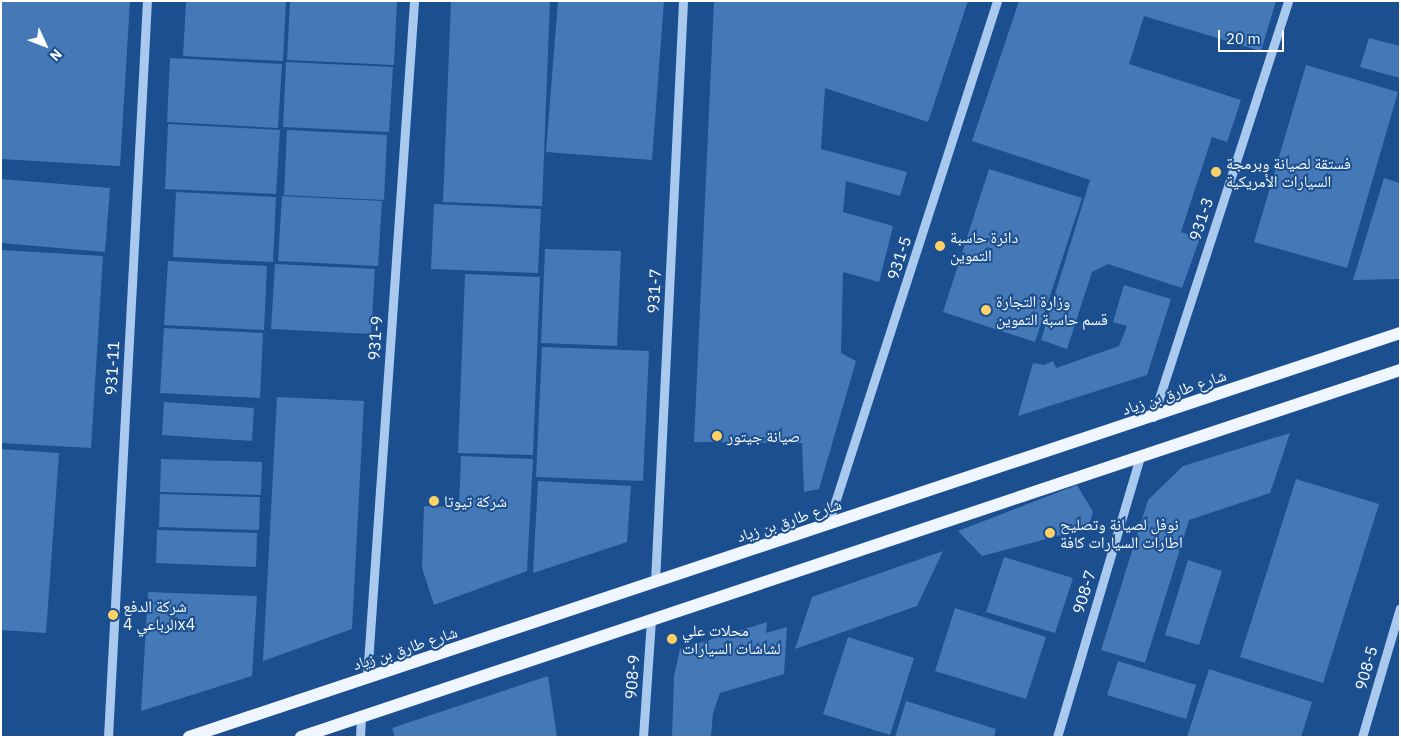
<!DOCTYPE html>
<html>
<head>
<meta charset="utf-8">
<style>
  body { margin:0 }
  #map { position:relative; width:1401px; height:738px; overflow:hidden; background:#1b4f8f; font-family:"IBM Plex Sans","Noto Naskh Arabic",sans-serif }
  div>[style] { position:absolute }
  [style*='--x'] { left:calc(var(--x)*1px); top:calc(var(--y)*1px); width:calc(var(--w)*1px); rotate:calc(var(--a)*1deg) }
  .building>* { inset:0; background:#4478b7 }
  .minor>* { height:9px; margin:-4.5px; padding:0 4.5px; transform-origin:4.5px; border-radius:4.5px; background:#a9c9ee }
  .major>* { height:12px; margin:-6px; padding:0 6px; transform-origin:6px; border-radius:6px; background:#f0f6ff }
  .dots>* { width:14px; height:14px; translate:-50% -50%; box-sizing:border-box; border:2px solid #1b4f8f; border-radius:50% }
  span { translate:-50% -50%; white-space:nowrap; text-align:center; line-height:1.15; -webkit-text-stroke:4px #1b4f8f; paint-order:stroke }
  .poi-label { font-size:16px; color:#fff }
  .left { translate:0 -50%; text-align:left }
  .street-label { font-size:16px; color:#fff }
  .frame { position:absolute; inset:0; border:2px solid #fff; pointer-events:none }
  .north { position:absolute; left:20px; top:20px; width:50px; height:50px; -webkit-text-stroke:4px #1b4f8f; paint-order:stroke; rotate:133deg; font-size:14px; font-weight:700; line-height:20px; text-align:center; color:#fff }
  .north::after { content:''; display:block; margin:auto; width:18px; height:22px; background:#fff; clip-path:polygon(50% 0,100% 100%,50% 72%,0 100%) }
  .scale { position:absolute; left:1218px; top:30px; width:66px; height:22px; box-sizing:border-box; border:2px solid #fff; border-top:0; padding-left:6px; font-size:15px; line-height:18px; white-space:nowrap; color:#fff; -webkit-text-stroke:4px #1b4f8f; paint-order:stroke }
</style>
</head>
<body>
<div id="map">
  <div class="building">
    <i style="clip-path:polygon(1px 1px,130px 1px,120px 166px,1px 159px)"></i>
    <i style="clip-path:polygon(186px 1px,286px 1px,283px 61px,183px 56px)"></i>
    <i style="clip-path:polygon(290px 1px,397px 1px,394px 65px,287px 60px)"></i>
    <i style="clip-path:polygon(451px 1px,550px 1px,542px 206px,443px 202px)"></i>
    <i style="clip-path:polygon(558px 1px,664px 1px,652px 160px,546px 152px)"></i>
    <i style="clip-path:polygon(714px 1px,968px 1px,928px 122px,825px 88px,821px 149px,907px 172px,900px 196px,846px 181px,843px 212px,893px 226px,879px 282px,843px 272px,841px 353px,856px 361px,819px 489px,804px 492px,802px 443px,694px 442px)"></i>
    <i style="clip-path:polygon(1019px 1px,1276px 1px,1261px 51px,1144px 16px,1129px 64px,1241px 100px,1227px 142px,1212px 137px,1181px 232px,1200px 238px,1182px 288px,1108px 264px,1092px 272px,1067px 349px,1041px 340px,1090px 180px,972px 141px)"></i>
    <i style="clip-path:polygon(1369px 38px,1400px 46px,1400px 78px,1360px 67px)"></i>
    <i style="clip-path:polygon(170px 58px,282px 64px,278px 128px,167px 122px)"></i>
    <i style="clip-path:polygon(286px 62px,393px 67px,389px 132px,283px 127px)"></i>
    <i style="clip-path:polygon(1306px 65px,1398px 92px,1347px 268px,1254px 242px)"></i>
    <i style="clip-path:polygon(168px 124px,280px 130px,276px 194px,165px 189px)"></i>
    <i style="clip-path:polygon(287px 130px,387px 135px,384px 200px,284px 195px)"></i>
    <i style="clip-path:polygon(989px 169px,1082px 198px,1035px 342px,943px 312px)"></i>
    <i style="clip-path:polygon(1384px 178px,1400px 183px,1400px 279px,1353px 280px)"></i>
    <i style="clip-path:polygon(1px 179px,110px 188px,105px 252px,1px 243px)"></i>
    <i style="clip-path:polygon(176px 192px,276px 197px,273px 262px,173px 257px)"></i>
    <i style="clip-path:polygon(282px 196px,382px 201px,378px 266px,278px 261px)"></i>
    <i style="clip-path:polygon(434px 204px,541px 209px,538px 273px,431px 269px)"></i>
    <i style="clip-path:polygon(545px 249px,621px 251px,617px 346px,541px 343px)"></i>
    <i style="clip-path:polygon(1px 250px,103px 256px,91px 448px,1px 443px)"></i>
    <i style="clip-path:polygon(168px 261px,267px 266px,264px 330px,164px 325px)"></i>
    <i style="clip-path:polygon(275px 264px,375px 269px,371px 334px,271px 329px)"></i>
    <i style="clip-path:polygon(465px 274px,540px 277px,533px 455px,458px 453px)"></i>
    <i style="clip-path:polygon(1124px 285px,1171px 299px,1147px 375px,1018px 416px,1033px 363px,1044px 365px,1053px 361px,1056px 368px,1119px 346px,1127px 326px,1113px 322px)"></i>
    <i style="clip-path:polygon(164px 328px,263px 333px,260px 398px,160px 393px)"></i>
    <i style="clip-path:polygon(542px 347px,649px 351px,643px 481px,536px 477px)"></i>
    <i style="clip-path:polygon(277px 397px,364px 401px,352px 629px,263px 661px)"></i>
    <i style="clip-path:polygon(164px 402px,254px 408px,252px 441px,162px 435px)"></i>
    <i style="clip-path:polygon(1290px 433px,1270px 493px,1189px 520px,1145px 663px,1101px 650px,1148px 500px,1183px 466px)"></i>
    <i style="clip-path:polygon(1px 449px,59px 453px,46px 633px,1px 630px)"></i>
    <i style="clip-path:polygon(461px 456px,533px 459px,527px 571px,434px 605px,422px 568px,424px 506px,459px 507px)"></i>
    <i style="clip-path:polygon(161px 459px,262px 462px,261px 495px,160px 492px)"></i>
    <i style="clip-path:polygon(1296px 479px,1379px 504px,1323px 683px,1240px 657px)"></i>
    <i style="clip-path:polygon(538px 481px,631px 486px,627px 542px,533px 573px)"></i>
    <i style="clip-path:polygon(1077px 485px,1093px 512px,1088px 528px,982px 556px,958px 531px)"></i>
    <i style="clip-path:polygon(160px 494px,260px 497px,259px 530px,159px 527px)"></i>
    <i style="clip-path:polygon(157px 530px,257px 533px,256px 567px,156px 563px)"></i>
    <i style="clip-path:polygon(943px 551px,917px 606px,795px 649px,812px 597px)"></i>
    <i style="clip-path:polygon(1004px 557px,1073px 578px,1055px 633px,986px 612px)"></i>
    <i style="clip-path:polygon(1188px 560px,1222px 571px,1199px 645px,1165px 635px)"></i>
    <i style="clip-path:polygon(148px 592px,257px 596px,252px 676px,141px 711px)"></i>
    <i style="clip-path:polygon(955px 608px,1046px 637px,1026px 699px,935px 671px)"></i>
    <i style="clip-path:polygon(767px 622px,766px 633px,787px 627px,784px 674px,720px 693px,713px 713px,711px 737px,672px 737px,674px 676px,680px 649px)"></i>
    <i style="clip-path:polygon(848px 637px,914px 658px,890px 735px,823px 714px)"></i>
    <i style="clip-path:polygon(1118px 661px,1196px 685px,1186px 719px,1107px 695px)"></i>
    <i style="clip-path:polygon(1209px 669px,1312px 702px,1301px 737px,1187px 737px)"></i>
    <i style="clip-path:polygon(548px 676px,557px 737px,395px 737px,392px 728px)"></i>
    <i style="clip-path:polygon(906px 701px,996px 729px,994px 737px,895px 737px)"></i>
  </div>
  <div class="minor">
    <i style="--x:1153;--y:417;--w:437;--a:-72"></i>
    <i style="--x:828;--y:524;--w:550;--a:-72.09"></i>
    <i style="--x:655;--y:582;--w:582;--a:-87.24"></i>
    <i style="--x:367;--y:677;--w:678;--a:-86.02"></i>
    <i style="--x:108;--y:737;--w:737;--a:-86.97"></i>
    <i style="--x:360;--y:737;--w:20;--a:-87"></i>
    <i style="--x:643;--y:737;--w:118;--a:-86.1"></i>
    <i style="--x:1057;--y:737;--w:293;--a:-73.5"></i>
    <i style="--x:1362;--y:737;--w:134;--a:-73.6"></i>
  </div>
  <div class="major">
    <i style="--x:189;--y:737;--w:1277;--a:-18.45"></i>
    <i style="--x:301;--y:737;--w:1159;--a:-18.47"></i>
  </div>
  <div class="dots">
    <i style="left:1216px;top:172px;background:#ffd166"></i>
    <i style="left:940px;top:246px;background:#ffd166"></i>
    <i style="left:986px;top:310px;background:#ffd166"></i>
    <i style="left:717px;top:436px;background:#ffd166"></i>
    <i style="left:434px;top:501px;background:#ffd166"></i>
    <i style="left:1050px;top:533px;background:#ffd166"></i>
    <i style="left:113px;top:615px;background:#ffd166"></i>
    <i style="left:672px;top:639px;background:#ffd166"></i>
  </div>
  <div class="poi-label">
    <span class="left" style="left:1226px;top:172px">فستقة لصيانة وبرمجة<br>السيارات الأمريكية</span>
    <span class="left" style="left:950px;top:246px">دائرة حاسبة<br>التموين</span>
    <span class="left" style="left:996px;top:310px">وزارة التجارة<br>قسم حاسبة التموين</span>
    <span class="left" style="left:727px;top:436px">صيانة جيتور</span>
    <span class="left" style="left:444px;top:501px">شركة تيوتا</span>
    <span class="left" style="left:1060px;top:533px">نوفل لصيانة وتصليح<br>اطارات السيارات كافة</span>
    <span class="left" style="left:123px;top:615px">شركة الدفع<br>الرباعي 4x4</span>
    <span class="left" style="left:682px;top:639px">محلات علي<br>لشاشات السيارات</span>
  </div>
  <div class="street-label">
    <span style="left:1201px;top:219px;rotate:-72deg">931-3</span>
    <span style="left:899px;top:258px;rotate:-72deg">931-5</span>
    <span style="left:654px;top:291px;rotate:-87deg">931-7</span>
    <span style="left:375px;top:338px;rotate:-86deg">931-9</span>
    <span style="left:112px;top:368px;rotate:-87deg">931-11</span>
    <span style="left:1174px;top:392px;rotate:-19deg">شارع طارق بن زياد</span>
    <span style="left:789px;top:520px;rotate:-18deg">شارع طارق بن زياد</span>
    <span style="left:1084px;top:592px;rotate:-73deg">908-7</span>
    <span style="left:405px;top:648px;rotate:-18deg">شارع طارق بن زياد</span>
    <span style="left:1366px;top:668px;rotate:-74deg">908-5</span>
    <span style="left:632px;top:677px;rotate:-86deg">908-9</span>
  </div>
  <div class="frame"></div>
  <div class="north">N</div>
  <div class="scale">20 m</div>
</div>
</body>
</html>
